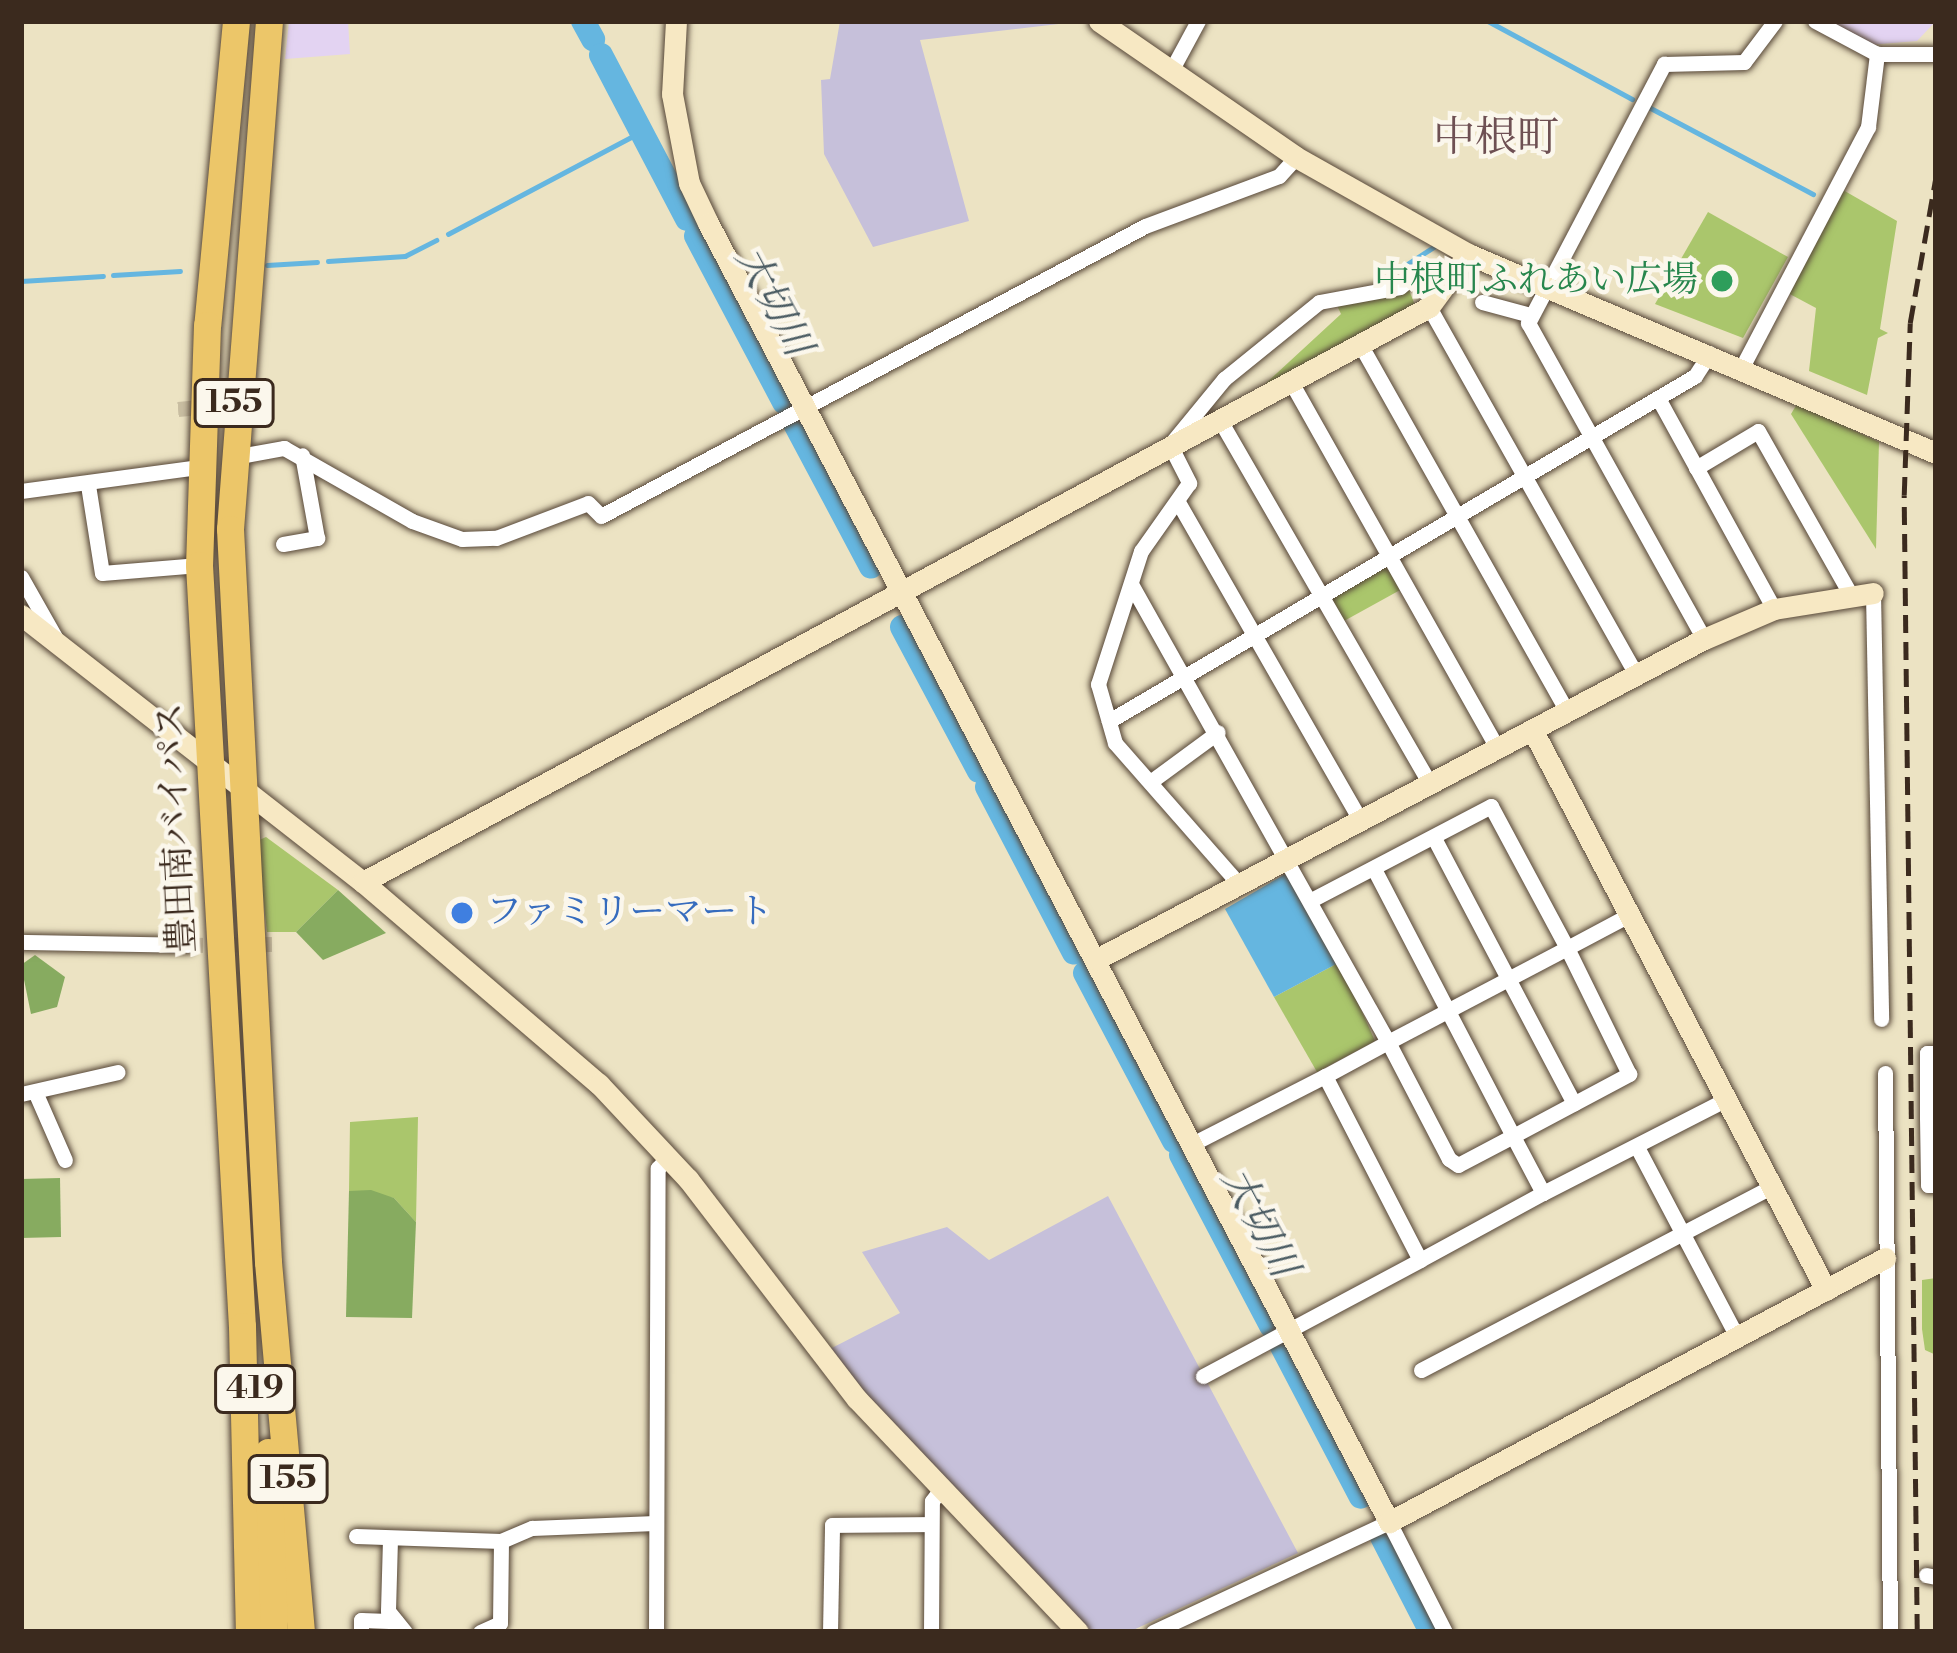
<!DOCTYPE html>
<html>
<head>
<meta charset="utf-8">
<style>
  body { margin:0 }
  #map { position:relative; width:1957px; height:1653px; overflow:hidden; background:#ece3c3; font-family:"Libre Bodoni","Noto Serif JP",serif }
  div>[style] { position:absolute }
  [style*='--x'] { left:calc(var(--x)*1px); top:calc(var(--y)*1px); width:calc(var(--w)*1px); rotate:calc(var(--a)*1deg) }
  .built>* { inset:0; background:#e3d3f2 }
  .industrial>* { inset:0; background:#c6c0da }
  .green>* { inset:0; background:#aac66c }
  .forest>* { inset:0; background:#87ab60 }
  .water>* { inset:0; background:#65b6e0 }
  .stream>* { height:4.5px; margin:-2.25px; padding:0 2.25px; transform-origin:2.25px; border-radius:2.25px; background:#65b6e0 }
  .river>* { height:24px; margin:-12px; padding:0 12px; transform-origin:12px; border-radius:12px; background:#65b6e0 }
  .street-tunnel>* { height:15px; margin-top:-7.5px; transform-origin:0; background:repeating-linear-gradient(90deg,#c9bea2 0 15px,transparent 0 23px) }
  .roads { filter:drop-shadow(0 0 3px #564637) drop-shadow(0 0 3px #564637) }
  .street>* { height:15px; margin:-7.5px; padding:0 7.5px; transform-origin:7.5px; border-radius:7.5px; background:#fff }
  .secondary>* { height:21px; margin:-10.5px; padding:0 10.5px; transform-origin:10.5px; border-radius:10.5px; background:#f7e8c3 }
  .highway>* { height:27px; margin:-13.5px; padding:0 13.5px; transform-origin:13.5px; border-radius:13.5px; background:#ecc669 }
  .rail>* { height:4.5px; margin-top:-2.25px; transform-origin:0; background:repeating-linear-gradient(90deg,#3b2a1e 0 18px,transparent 0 27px) }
  .dots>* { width:33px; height:33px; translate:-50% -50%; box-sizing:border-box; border:6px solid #fbf7ec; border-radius:50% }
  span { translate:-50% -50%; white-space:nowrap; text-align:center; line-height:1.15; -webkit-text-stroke:9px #fbf7ec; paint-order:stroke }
  .shield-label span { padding:3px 9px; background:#fbf7ec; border:3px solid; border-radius:9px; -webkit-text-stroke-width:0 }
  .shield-label { font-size:33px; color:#3b2a1e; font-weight:700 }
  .leisure-label { font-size:36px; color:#27864d }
  .right { translate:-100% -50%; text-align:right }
  .street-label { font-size:36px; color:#3b2a1e }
  .shop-label { font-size:36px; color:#366cbe }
  .left { translate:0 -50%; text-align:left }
  .water-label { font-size:39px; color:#4a5b62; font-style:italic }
  .quarter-label { font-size:42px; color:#6e5053 }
  .frame { position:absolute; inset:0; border:24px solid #3b2a1e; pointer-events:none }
</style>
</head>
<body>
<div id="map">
  <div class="built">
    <i style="clip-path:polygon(289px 21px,348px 21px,350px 54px,285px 59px)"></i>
    <i style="clip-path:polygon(1831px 21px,1936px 21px,1917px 41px,1869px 45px)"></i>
  </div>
  <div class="industrial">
    <i style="clip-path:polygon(840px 21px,1067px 23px,920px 40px,969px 221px,873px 247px,824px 154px,821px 80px,830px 79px)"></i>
    <i style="clip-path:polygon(1108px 1196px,1298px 1553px,1129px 1632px,1090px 1632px,862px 1396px,828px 1350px,900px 1313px,862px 1252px,947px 1227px,989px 1260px)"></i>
  </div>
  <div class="green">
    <i style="clip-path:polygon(1843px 190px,1897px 221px,1880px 329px,1888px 333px,1878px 338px,1867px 395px,1809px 371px,1816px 308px,1786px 292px)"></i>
    <i style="clip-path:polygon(1708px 212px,1788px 257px,1743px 338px,1655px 304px)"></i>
    <i style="clip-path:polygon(1409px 290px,1415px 305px,1264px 385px,1341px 314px,1333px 297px)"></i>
    <i style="clip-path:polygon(1797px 404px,1879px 442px,1876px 549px,1791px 414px)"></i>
    <i style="clip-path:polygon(1384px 564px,1402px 589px,1344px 621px,1331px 598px)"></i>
    <i style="clip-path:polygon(266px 837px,338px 890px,296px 932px,267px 932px,257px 841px)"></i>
    <i style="clip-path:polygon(1340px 962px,1375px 1041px,1317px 1072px,1274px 997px)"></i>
    <i style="clip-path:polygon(418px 1117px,416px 1222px,394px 1198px,349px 1191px,350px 1122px)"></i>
    <i style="clip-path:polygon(1936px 1278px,1936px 1355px,1925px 1350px,1922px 1329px,1922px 1280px)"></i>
  </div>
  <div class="forest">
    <i style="clip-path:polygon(338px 890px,386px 933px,323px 960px,296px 932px)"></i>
    <i style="clip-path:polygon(35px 955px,65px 977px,57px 1007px,31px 1014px,21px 965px)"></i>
    <i style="clip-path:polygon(60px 1178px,61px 1237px,21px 1238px,21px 1179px)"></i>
    <i style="clip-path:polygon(371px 1190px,394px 1198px,416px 1222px,412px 1318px,346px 1317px,349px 1191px)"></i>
  </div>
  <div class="water">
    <i style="clip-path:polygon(1287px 873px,1340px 962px,1274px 997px,1225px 909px)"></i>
  </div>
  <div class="stream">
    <i style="--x:1488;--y:21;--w:164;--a:28.4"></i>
    <i style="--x:1647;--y:106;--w:188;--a:27.9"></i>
    <i style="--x:448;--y:234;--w:218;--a:-27.9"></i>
    <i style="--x:328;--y:261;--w:77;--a:-3.7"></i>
    <i style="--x:405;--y:256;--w:35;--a:-27"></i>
    <i style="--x:267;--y:265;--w:50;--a:-3.4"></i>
    <i style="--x:113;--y:275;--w:67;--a:-3.4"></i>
    <i style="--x:21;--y:281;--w:82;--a:-3.5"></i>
    <i style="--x:1380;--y:282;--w:66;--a:-33.2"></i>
  </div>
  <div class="river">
    <i style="--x:583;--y:21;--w:21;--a:61"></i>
    <i style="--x:601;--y:55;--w:185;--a:62.3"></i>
    <i style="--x:696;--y:236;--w:188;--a:62.1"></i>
    <i style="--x:793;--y:420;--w:166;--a:62"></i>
    <i style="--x:902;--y:627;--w:163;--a:61.9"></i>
    <i style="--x:987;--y:787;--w:187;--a:62.3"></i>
    <i style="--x:1085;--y:973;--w:190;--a:62.1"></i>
    <i style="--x:1181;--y:1155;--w:193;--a:62.2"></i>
    <i style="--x:1278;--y:1339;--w:178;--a:62.3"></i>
    <i style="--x:1382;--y:1537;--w:107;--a:62.7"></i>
  </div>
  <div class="street-tunnel">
    <i style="--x:178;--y:409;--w:69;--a:-5"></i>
    <i style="--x:188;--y:945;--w:84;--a:-0.7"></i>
  </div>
  <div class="roads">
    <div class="street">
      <i style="--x:1815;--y:21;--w:70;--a:28"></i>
      <i style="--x:1877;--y:54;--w:56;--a:0"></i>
      <i style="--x:1172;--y:69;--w:55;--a:-61.6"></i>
      <i style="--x:1482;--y:302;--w:50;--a:15.2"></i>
      <i style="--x:1429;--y:307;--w:424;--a:60.6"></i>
      <i style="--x:1360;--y:344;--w:424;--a:60.6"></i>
      <i style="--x:1743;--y:365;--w:269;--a:-62.3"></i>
      <i style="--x:1868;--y:127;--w:74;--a:-83"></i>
      <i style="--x:1291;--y:382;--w:421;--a:60.6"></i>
      <i style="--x:1658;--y:398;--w:241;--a:61.2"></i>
      <i style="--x:1221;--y:422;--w:418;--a:60"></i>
      <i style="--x:1169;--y:446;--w:87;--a:-50.6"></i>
      <i style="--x:1224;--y:379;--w:122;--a:-39"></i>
      <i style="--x:1319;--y:302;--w:82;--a:-10.5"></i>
      <i style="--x:1400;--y:287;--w:17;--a:-40"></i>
      <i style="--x:1173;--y:451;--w:36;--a:63"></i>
      <i style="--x:1189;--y:483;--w:83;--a:125.2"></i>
      <i style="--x:1141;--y:551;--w:140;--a:107.9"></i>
      <i style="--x:1098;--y:684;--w:61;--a:73.9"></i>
      <i style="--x:1115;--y:743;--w:188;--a:48.7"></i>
      <i style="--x:234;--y:457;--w:51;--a:-10.2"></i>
      <i style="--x:284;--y:448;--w:147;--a:29.7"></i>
      <i style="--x:412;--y:521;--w:53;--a:19.8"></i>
      <i style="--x:462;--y:539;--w:34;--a:-2"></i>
      <i style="--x:496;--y:538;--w:98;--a:-20.8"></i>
      <i style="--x:588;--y:503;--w:18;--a:45"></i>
      <i style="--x:601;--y:516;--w:616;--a:-28.06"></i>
      <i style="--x:1145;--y:226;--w:143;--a:-20.5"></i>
      <i style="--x:1279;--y:176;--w:25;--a:-48"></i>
      <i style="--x:1696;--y:468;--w:72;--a:-30.8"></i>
      <i style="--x:1758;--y:431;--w:191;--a:60.5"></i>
      <i style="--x:88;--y:485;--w:89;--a:81"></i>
      <i style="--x:102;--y:573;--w:97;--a:-4.7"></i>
      <i style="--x:21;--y:491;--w:180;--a:-7.7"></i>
      <i style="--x:1178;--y:502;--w:366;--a:60.2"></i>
      <i style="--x:283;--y:544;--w:35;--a:-10"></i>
      <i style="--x:317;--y:538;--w:84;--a:-100.2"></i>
      <i style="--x:21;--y:577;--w:69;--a:60.5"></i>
      <i style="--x:1131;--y:584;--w:525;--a:60.7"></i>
      <i style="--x:1388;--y:1042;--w:202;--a:-27.7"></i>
      <i style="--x:1567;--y:948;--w:161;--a:-118.2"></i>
      <i style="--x:1491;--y:806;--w:201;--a:152.4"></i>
      <i style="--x:1873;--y:593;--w:426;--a:88.9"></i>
      <i style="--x:1704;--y:639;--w:362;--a:-119.1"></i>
      <i style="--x:1528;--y:323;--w:293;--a:-62.3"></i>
      <i style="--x:1664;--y:64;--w:80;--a:-1.4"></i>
      <i style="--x:1744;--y:62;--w:51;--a:-52.9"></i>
      <i style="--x:1109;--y:721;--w:680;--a:-30.49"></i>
      <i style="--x:1695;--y:376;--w:27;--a:-57"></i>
      <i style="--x:1150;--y:782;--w:84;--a:-36.3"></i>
      <i style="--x:1434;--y:838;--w:300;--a:62.2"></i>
      <i style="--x:1374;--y:869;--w:301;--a:62.5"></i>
      <i style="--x:1513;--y:1136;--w:62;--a:152.2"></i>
      <i style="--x:1458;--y:1165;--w:11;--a:-146"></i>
      <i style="--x:1449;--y:1159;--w:132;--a:-117.5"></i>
      <i style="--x:1388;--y:1042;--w:72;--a:151.6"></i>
      <i style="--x:1325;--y:1076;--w:207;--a:62.7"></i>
      <i style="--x:1420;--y:1260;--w:140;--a:-28.6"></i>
      <i style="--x:1543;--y:1193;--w:64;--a:-117.8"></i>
      <i style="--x:1513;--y:1136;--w:132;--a:-28.1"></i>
      <i style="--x:1629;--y:1074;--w:140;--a:-116.2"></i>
      <i style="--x:1567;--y:948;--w:70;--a:-28"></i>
      <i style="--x:21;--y:942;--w:167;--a:1"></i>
      <i style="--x:1936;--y:1053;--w:9;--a:180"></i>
      <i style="--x:1927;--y:1053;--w:65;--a:90"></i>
      <i style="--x:1927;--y:1118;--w:67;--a:89.1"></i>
      <i style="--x:1928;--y:1185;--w:8;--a:0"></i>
      <i style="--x:1885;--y:1073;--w:559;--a:89.49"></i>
      <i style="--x:21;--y:1094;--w:99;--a:-12.8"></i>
      <i style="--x:36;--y:1094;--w:72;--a:66.3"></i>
      <i style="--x:1194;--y:1143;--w:147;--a:-27.1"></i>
      <i style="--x:1637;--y:1147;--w:215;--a:62.2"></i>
      <i style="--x:1543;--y:1193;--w:204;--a:-27.1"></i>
      <i style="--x:1421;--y:1370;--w:393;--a:-27.6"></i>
      <i style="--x:1203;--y:1376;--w:246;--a:-28.1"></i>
      <i style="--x:356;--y:1536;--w:145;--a:2"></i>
      <i style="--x:501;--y:1541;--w:34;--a:-23"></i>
      <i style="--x:532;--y:1528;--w:123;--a:-2.3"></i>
      <i style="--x:390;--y:1539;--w:72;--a:91.6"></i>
      <i style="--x:388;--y:1611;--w:27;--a:51"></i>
      <i style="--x:1926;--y:1575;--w:10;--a:11"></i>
      <i style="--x:361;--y:1632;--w:12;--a:-90"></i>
      <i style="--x:361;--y:1620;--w:35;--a:2"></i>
      <i style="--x:480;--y:1632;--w:22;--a:-24"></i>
      <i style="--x:500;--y:1623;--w:82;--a:-89.3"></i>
      <i style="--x:656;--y:1632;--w:464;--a:-89.8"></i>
      <i style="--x:658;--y:1168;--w:15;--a:-48"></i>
      <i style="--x:830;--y:1632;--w:107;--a:-88.9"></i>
      <i style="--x:832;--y:1525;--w:99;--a:-0.6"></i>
      <i style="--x:931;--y:1632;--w:131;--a:-89.6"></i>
      <i style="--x:932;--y:1501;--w:15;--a:-53"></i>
      <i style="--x:1153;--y:1632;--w:260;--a:-25"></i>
      <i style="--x:1389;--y:1522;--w:123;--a:63"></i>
    </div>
    <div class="secondary">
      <i style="--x:676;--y:21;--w:73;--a:93.1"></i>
      <i style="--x:672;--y:94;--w:91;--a:79.2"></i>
      <i style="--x:689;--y:183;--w:44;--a:64.6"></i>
      <i style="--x:708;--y:223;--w:1467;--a:62.33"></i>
      <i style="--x:1389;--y:1522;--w:562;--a:-28.02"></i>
      <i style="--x:1099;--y:21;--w:239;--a:34.6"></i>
      <i style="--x:1296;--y:157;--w:197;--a:29.4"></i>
      <i style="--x:1468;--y:254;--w:509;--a:23.04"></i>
      <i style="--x:21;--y:615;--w:434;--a:38"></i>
      <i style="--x:363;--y:882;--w:311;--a:40.6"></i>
      <i style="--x:599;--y:1084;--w:130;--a:46.9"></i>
      <i style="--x:688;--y:1179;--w:277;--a:52.5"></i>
      <i style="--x:857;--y:1399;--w:321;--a:46.5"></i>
      <i style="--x:1533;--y:731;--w:631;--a:62.34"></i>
      <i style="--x:363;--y:882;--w:1211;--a:-28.34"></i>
      <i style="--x:1429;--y:307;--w:66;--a:-53.7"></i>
      <i style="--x:1097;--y:959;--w:686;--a:-27.8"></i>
      <i style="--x:1704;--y:639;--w:76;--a:-23.2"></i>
      <i style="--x:1774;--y:609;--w:100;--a:-9.2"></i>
    </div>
    <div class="highway">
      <i style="--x:236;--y:21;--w:305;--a:95.4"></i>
      <i style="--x:207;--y:325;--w:240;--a:91.9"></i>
      <i style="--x:199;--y:565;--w:762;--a:86.77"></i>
      <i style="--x:242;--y:1326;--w:306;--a:88.7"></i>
      <i style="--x:269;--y:21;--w:509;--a:94.39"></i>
      <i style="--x:230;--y:529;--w:734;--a:87.03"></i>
      <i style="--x:268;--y:1262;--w:371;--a:84.9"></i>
      <i style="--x:268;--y:1452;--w:180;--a:88.1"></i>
    </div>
  </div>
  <div class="rail">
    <i style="--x:1917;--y:1632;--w:1137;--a:-90.66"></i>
    <i style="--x:1904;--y:495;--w:172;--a:-88"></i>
    <i style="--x:1910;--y:323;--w:150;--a:-80"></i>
  </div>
  <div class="dots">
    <i style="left:1722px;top:281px;background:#2e9e5b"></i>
    <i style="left:462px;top:913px;background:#3f7fe0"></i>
  </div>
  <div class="shield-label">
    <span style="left:234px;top:403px">155</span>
    <span style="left:255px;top:1389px">419</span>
    <span style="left:288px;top:1479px">155</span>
  </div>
  <div class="leisure-label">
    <span class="right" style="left:1698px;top:281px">中根町ふれあい広場</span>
  </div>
  <div class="street-label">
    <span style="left:177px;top:828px;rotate:-93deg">豊田南バイパス</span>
  </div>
  <div class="shop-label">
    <span class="left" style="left:486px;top:913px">ファミリーマート</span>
  </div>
  <div class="water-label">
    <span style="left:772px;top:302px;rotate:62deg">大切川</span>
    <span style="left:1258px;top:1223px;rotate:62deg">大切川</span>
  </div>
  <div class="quarter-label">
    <span style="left:1496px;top:139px">中根町</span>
  </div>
  <div class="frame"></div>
</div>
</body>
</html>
